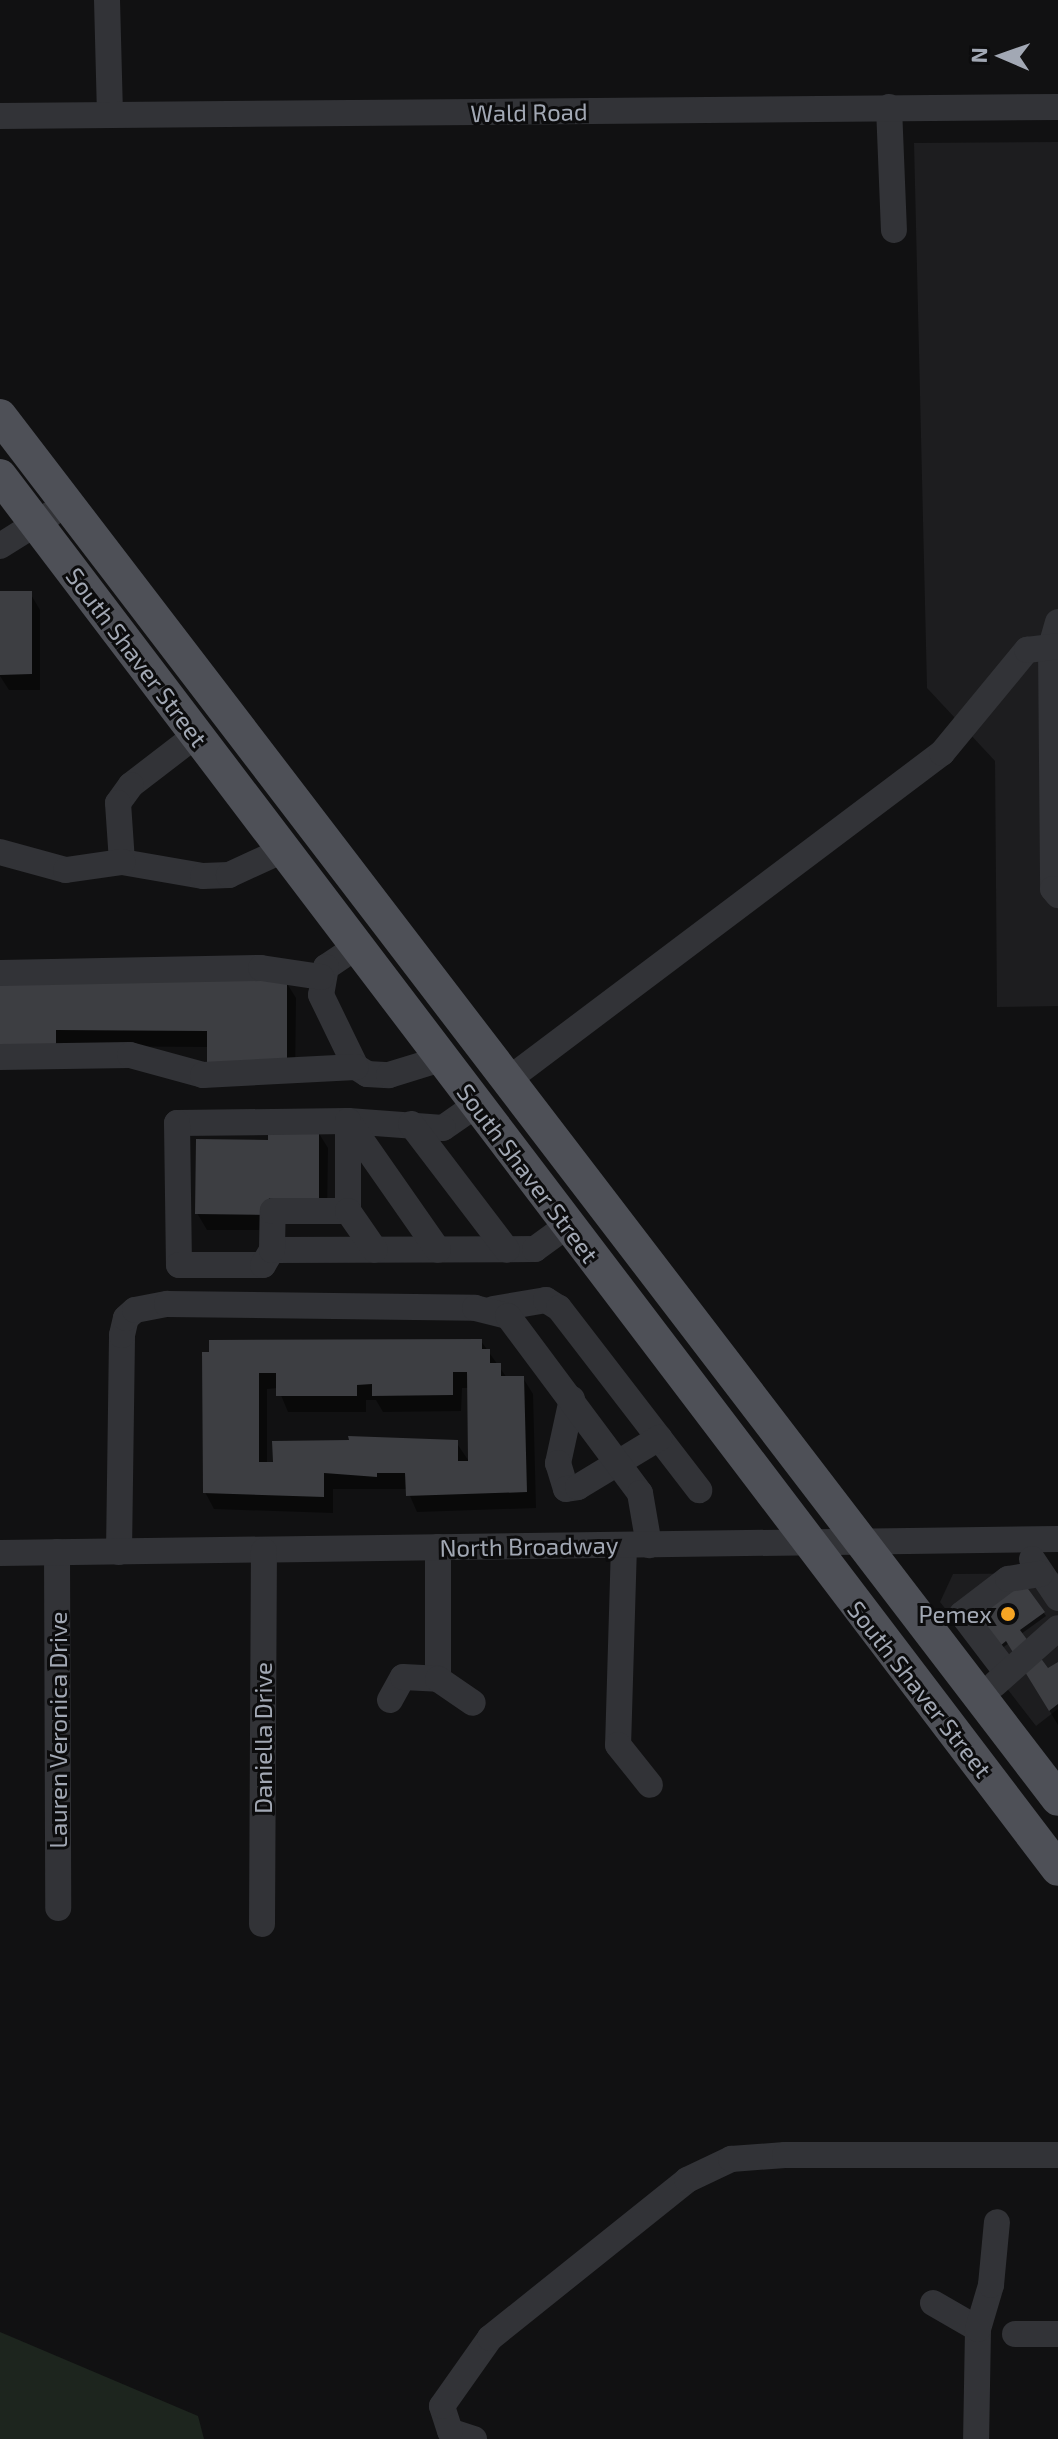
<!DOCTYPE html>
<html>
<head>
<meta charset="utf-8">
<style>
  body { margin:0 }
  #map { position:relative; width:1058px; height:2439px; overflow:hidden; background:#111112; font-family:"Exo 2",sans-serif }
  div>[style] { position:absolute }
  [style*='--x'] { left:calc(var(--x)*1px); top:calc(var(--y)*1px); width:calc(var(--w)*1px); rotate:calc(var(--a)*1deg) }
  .built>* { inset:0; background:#1d1d1f }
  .green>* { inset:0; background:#1d251e }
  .shadow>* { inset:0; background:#0007 }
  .building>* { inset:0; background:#3d3e42 }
  .minor>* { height:26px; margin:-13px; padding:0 13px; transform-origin:13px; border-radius:13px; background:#323337 }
  .major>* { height:34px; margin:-17px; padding:0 17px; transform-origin:17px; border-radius:17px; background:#4e5057 }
  .dots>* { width:22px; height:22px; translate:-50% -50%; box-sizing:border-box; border:4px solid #0c0c0d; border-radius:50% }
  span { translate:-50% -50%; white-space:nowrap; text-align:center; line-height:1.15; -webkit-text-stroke:6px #0c0c0d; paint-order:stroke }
  .street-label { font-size:24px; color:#a2a8b4 }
  .poi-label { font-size:24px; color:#a2a8b4 }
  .right { translate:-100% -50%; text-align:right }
  .north { position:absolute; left:962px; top:16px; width:80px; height:80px; -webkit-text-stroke:6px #0c0c0d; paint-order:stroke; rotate:272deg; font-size:22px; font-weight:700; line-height:32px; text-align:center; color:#a2a8b4 }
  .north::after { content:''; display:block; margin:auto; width:28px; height:36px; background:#a2a8b4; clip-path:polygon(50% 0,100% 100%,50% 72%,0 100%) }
</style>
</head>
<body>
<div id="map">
  <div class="built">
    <i style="clip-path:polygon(1058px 142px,1058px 1006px,997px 1007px,995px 761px,927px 688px,914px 143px)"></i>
    <i style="clip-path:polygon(1058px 1573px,1058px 1709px,1036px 1726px,940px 1602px,953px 1574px)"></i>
  </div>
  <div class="green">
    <i style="clip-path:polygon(0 2332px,198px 2416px,204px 2439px,0 2439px)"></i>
  </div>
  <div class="shadow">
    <i style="clip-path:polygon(0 593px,30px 593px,40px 610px,40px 690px,9px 690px,0 676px)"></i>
    <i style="clip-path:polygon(0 981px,286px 982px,296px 998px,295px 1079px,209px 1047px,65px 1046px,64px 1064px)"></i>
    <i style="clip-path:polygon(318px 1132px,328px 1148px,327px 1214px,277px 1214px,277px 1230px,207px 1230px,197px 1213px)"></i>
    <i style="clip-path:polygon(evenodd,481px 1341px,507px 1378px,523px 1378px,533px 1394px,536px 1508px,417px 1512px,407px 1489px,333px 1489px,333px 1513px,214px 1509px,205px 1492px,204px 1354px,481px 1341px,278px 1388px,288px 1412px,366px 1412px,366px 1400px,376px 1400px,383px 1412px,461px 1411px,462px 1388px,470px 1388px,470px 1463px,456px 1442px,267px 1464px,267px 1389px,278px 1388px)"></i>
    <i style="clip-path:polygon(1023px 1584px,1046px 1616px,1021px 1634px,1048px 1672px,1058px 1664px,1058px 1725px,1009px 1643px,997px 1652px)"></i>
  </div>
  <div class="building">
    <i style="clip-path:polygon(0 591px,32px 591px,32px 674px,0 675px)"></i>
    <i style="clip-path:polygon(0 979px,287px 980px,287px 1063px,207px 1063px,207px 1031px,56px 1030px,56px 1048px,0 1048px)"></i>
    <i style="clip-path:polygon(268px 1129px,319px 1130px,319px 1198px,269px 1198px,269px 1215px,195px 1214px,196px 1139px,268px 1140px)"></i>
    <i style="clip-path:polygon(evenodd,482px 1339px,482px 1349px,490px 1349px,490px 1363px,501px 1363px,501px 1376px,524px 1376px,527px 1492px,406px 1496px,405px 1473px,377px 1473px,377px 1477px,324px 1473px,324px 1497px,203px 1493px,202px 1352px,209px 1352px,209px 1340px,482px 1339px,453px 1372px,467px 1372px,468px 1461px,458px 1461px,458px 1440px,348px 1436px,349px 1440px,272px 1441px,273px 1462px,259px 1462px,259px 1373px,276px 1373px,276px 1396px,357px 1396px,357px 1385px,372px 1384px,372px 1396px,453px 1395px,453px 1372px)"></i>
    <i style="clip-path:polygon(1023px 1582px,1045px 1612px,1020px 1630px,1048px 1668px,1058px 1662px,1058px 1704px,1049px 1711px,1006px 1641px,994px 1651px,971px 1620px)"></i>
  </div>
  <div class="minor">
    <i style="--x:107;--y:0;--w:115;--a:88.5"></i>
    <i style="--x:889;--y:107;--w:123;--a:87.7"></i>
    <i style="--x:0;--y:116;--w:1058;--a:-0.49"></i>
    <i style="--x:0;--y:546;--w:60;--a:-32.1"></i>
    <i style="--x:1058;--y:622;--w:26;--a:106"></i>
    <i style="--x:1051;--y:647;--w:242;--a:89.5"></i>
    <i style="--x:1053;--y:889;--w:8;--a:50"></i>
    <i style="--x:196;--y:735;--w:82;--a:142.4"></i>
    <i style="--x:131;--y:785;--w:22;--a:126"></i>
    <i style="--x:118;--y:803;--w:59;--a:86.1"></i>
    <i style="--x:122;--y:862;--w:82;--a:9.8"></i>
    <i style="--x:203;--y:876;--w:26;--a:-2"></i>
    <i style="--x:229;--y:875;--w:60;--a:-24.8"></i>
    <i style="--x:0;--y:852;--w:68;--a:15.3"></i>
    <i style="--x:66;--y:870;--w:57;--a:-8.1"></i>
    <i style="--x:356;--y:947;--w:36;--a:146"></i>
    <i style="--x:326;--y:967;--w:28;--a:100"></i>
    <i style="--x:321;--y:995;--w:80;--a:64.1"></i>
    <i style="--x:356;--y:1067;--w:13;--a:32"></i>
    <i style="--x:367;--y:1074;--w:22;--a:3"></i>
    <i style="--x:389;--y:1075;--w:54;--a:-17.1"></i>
    <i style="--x:0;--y:973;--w:261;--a:-1.1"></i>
    <i style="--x:261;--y:968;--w:61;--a:8.5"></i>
    <i style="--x:0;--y:1057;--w:130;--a:-0.9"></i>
    <i style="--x:130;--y:1055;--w:76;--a:15.3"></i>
    <i style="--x:203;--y:1075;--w:153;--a:-3"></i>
    <i style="--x:509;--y:1079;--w:542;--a:-36.98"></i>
    <i style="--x:942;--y:753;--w:134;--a:-50.5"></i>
    <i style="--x:1027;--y:650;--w:31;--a:-7"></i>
    <i style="--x:476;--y:1105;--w:40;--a:145.1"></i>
    <i style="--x:443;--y:1128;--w:95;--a:-175.8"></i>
    <i style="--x:348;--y:1121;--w:171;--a:179.3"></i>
    <i style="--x:177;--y:1123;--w:142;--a:89.2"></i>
    <i style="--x:179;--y:1265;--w:84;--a:0"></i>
    <i style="--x:263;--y:1265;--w:17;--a:-59"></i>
    <i style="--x:272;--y:1250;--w:263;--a:-0.2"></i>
    <i style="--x:535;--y:1249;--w:39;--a:-36"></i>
    <i style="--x:348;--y:1121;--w:157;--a:55.1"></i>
    <i style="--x:348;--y:1121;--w:90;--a:90"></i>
    <i style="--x:411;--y:1124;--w:158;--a:52.7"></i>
    <i style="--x:272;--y:1250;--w:39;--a:-89"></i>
    <i style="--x:273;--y:1211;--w:75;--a:0"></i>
    <i style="--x:348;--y:1211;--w:47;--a:55.3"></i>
    <i style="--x:493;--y:1309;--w:54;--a:-9.6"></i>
    <i style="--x:546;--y:1300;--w:15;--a:32"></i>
    <i style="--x:559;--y:1308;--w:230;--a:52.4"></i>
    <i style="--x:572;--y:1399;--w:66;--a:102.3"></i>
    <i style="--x:558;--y:1463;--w:27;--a:73"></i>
    <i style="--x:566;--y:1489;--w:12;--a:-9"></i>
    <i style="--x:578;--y:1487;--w:95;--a:-31.2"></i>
    <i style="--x:624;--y:1545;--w:200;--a:91.7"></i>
    <i style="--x:618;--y:1745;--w:51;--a:51.3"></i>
    <i style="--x:438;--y:1547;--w:132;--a:90"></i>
    <i style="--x:57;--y:1552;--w:356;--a:89.8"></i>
    <i style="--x:119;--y:1552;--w:217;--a:-89.2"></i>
    <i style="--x:122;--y:1335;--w:17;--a:-77"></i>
    <i style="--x:126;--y:1318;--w:12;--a:-42"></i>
    <i style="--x:135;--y:1310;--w:33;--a:-11"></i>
    <i style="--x:167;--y:1304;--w:308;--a:0.7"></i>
    <i style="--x:475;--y:1308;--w:34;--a:14"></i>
    <i style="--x:508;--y:1316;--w:221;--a:53.3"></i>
    <i style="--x:640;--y:1493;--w:53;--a:80.2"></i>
    <i style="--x:0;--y:1553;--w:1058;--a:-0.76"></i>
    <i style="--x:1032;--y:1559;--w:47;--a:56.3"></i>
    <i style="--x:1007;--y:1673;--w:74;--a:-127.3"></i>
    <i style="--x:962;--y:1614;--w:58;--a:-37.3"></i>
    <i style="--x:1008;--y:1579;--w:33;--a:-9"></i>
    <i style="--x:995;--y:1684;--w:84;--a:-41.6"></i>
    <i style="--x:390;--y:1700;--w:26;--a:-61"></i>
    <i style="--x:403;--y:1677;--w:35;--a:3"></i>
    <i style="--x:438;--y:1679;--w:42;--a:34.4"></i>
    <i style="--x:262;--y:1924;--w:373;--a:-89.7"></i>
    <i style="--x:933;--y:2303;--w:52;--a:30"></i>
    <i style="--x:978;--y:2329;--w:110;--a:91"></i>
    <i style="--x:978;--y:2329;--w:46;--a:-73.5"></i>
    <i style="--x:991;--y:2285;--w:63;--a:-84.6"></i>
    <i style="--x:1015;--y:2334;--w:43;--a:0"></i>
    <i style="--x:474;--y:2439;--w:25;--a:-162"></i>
    <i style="--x:450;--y:2431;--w:26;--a:-108"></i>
    <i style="--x:442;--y:2406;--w:83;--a:-54.8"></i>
    <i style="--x:490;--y:2338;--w:253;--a:-38.7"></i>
    <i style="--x:687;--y:2180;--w:49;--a:-25.5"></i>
    <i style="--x:731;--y:2159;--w:54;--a:-4.2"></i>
    <i style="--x:785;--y:2155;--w:273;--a:0"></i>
  </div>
  <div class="major">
    <i style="--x:0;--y:416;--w:1741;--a:52.58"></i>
    <i style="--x:0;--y:476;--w:1749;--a:52.78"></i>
  </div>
  <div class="dots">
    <i style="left:1008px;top:1614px;background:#f7a524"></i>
  </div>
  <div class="street-label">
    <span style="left:529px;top:112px;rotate:-1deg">Wald Road</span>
    <span style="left:137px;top:657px;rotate:53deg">South Shaver Street</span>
    <span style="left:528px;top:1173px;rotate:53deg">South Shaver Street</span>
    <span style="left:529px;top:1546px;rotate:-1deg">North Broadway</span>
    <span style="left:920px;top:1689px;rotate:52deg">South Shaver Street</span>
    <span style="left:58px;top:1730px;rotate:-90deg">Lauren Veronica Drive</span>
    <span style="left:263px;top:1738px;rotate:-90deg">Daniella Drive</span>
  </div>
  <div class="poi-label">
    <span class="right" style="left:992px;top:1614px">Pemex</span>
  </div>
  <div class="north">N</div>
</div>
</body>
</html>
